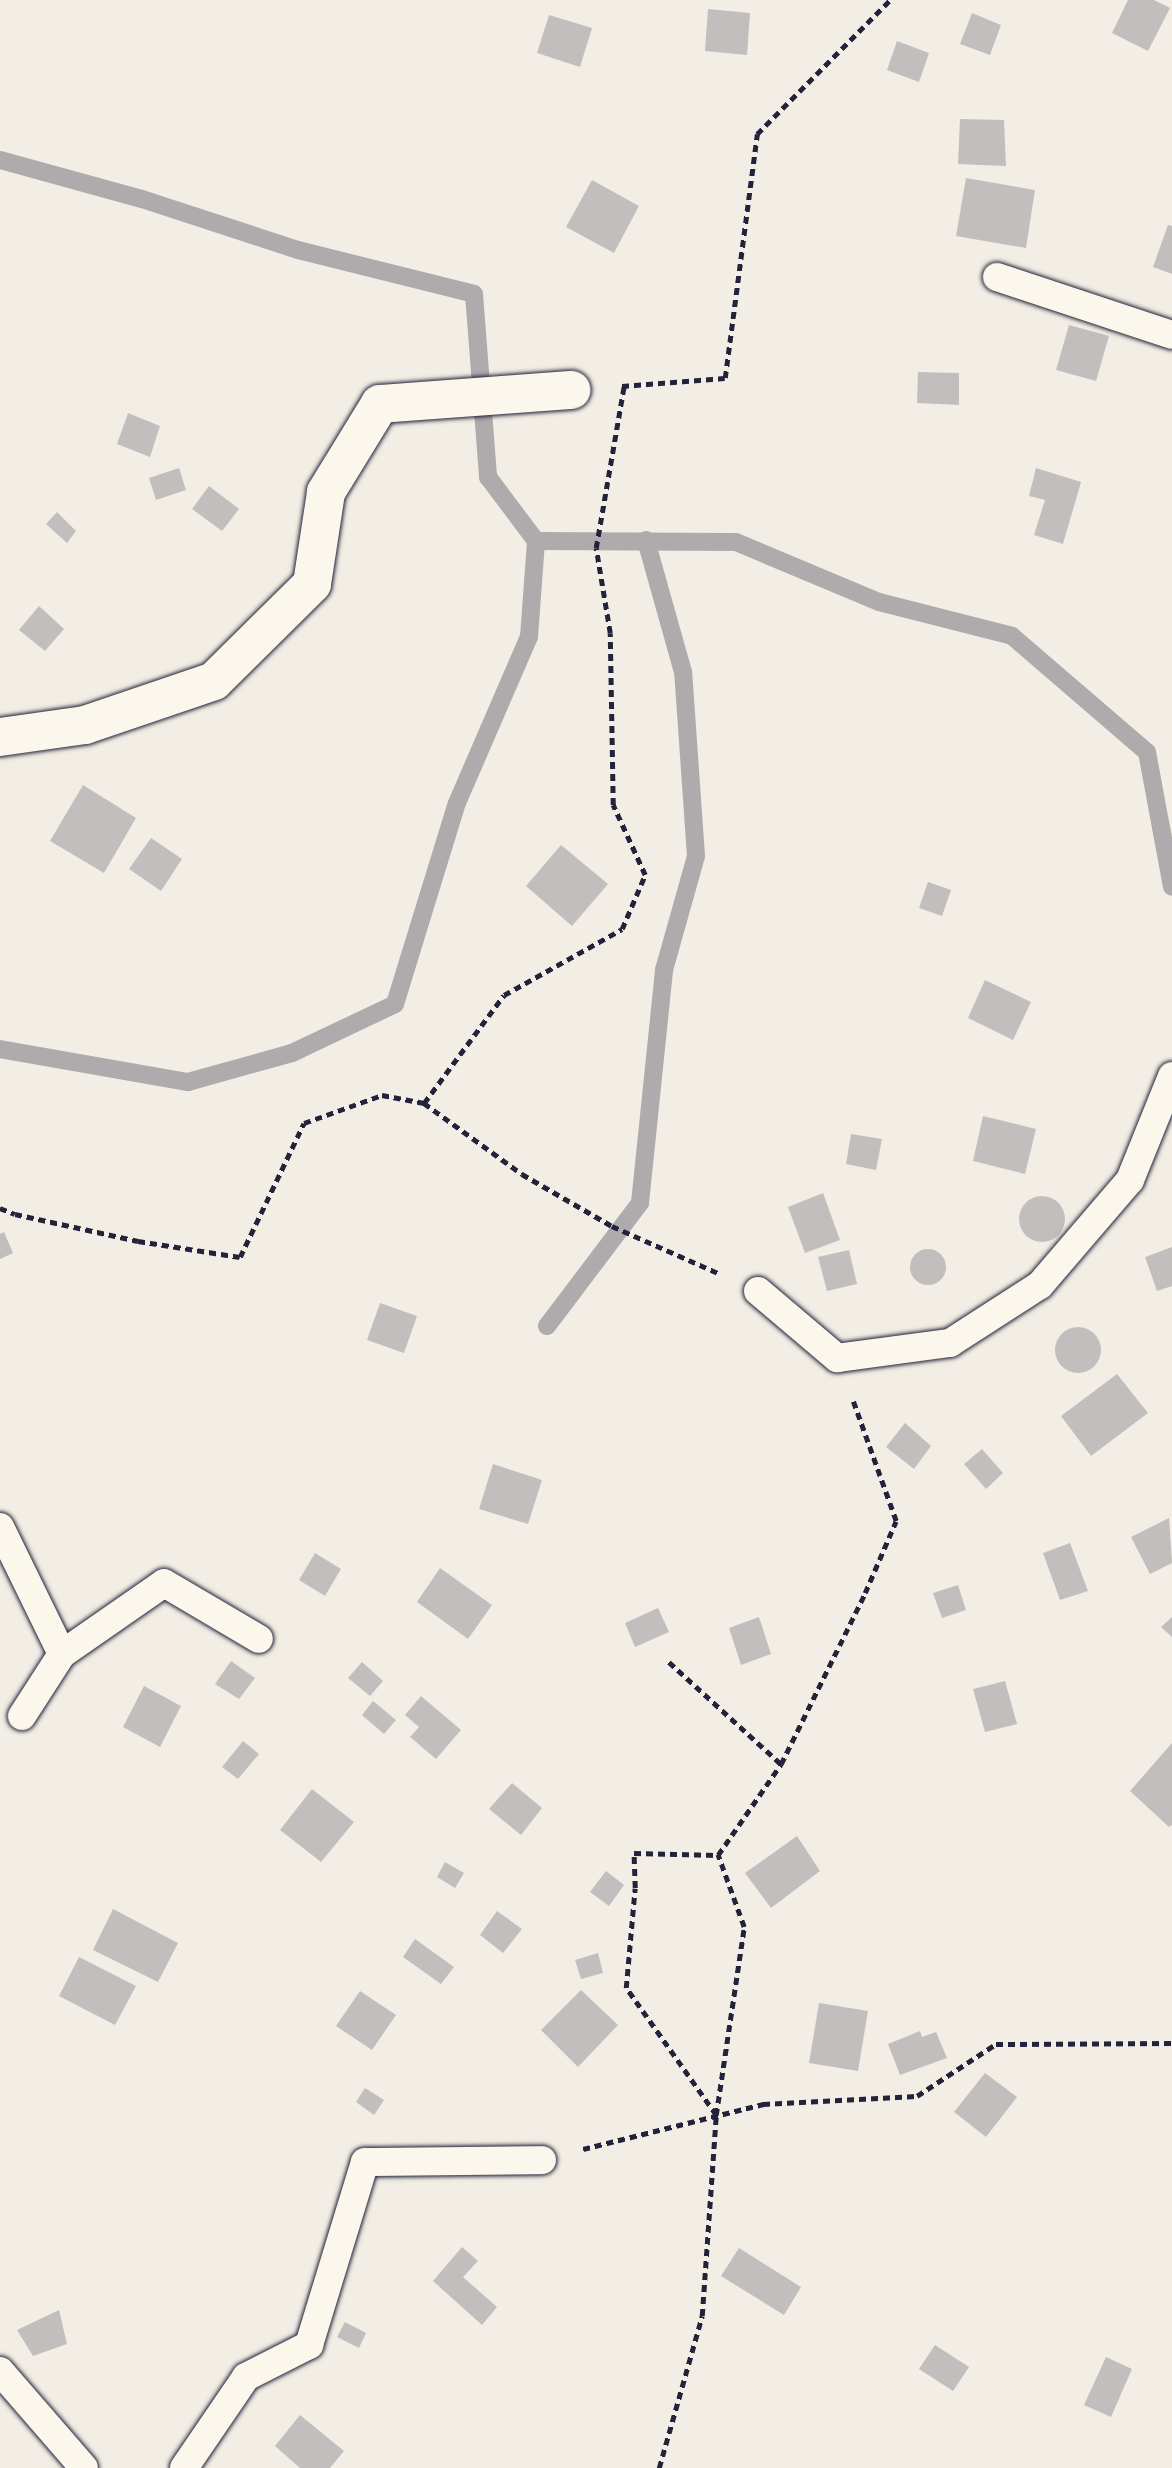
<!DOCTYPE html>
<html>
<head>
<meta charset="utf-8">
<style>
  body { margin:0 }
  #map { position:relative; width:1172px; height:2468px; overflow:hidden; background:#f2eee5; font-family:"Gochi Hand",sans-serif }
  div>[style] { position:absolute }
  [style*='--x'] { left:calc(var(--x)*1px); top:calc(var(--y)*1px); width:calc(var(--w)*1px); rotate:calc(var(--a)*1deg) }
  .stream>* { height:18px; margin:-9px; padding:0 9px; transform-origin:9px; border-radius:9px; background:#aeabad }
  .building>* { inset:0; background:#c2bebe }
  .round { border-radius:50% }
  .path>* { height:4.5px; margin-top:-2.25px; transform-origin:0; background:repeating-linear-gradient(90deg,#22223b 0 7px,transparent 0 12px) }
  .roads { filter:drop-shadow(0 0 2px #22223b) drop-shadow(0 0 2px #22223b) }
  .service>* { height:28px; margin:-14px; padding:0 14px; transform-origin:14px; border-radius:14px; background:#fbf7ec }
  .minor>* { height:38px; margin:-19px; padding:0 19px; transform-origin:19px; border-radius:19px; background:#fbf7ec }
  span { translate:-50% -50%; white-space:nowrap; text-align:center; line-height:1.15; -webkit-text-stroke:6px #fbf7ec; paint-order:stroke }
</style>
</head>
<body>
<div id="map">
  <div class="stream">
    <i style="--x:0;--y:160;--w:147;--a:15.4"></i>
    <i style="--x:142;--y:199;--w:164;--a:18.1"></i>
    <i style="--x:298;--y:250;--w:181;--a:14"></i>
    <i style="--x:474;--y:294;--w:184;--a:85.6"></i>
    <i style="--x:488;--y:477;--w:80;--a:53.1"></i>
    <i style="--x:536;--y:541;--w:200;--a:0.3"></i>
    <i style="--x:736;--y:542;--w:155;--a:22.8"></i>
    <i style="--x:879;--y:602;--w:137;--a:14.3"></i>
    <i style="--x:1012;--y:636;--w:178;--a:40.7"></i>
    <i style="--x:1147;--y:752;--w:137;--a:79.5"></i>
    <i style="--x:0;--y:1049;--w:191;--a:10"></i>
    <i style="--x:188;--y:1082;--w:108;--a:-15.6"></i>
    <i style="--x:292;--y:1053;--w:114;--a:-25.4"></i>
    <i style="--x:395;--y:1004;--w:210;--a:-72.9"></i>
    <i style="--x:457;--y:803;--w:181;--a:-66.6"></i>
    <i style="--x:529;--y:637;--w:96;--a:-85.8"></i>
    <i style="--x:547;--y:1326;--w:154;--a:-52.9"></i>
    <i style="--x:640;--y:1203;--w:234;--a:-84.1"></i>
    <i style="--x:664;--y:970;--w:118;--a:-74.3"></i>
    <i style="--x:696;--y:856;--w:184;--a:-94"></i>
    <i style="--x:683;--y:672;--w:137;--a:-105.7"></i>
  </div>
  <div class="building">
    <i style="clip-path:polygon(1128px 0,1154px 0,1170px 8px,1148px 51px,1112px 33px)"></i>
    <i style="clip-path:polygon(708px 9px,750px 13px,747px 55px,705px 51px)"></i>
    <i style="clip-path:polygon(972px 13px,1001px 25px,990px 55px,960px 44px)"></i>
    <i style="clip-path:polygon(549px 15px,592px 28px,580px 67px,537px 53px)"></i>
    <i style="clip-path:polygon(897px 41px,929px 53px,919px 82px,887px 70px)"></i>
    <i style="clip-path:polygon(960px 119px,1004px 120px,1006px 166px,958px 164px)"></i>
    <i style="clip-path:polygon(966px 178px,1035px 190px,1026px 248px,956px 236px)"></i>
    <i style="clip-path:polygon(592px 180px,639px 206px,614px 253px,566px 227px)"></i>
    <i style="clip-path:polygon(1168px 225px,1172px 226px,1172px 274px,1153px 267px)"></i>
    <i style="clip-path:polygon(1069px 325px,1109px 336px,1096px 381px,1056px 370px)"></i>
    <i style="clip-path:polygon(918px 372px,959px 373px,959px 405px,917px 403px)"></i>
    <i style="clip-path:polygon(128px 413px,160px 426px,150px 457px,117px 444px)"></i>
    <i style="clip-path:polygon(179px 468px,186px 490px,156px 500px,149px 478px)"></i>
    <i style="clip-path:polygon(1036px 468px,1081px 482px,1063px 544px,1034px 535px,1045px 500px,1029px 496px)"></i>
    <i style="clip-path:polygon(209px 486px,239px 509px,222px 531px,192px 509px)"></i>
    <i style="clip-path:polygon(57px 512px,76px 531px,67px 543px,46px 524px)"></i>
    <i style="clip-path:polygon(39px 606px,64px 629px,45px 651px,19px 630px)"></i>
    <i style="clip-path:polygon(83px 785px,136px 818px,104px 873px,50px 841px)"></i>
    <i style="clip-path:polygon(151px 838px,182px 859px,161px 891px,129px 869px)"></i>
    <i style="clip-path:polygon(561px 845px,608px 884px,572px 926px,526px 886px)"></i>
    <i style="clip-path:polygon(928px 882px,951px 890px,942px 916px,919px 908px)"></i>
    <i style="clip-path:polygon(985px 980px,1031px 1002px,1013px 1040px,968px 1018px)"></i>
    <i style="clip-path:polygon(983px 1116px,1036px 1129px,1025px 1174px,973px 1161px)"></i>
    <i style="clip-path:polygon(851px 1134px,882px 1139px,876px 1170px,846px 1164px)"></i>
    <i style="clip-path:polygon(823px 1193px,840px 1240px,805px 1253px,788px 1207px)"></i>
    <i class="round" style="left:1019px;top:1196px;width:46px;height:46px"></i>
    <i style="clip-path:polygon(4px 1232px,13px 1253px,0 1259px,0 1234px)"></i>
    <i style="clip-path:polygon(1172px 1247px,1172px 1286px,1157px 1291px,1145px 1257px)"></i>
    <i class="round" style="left:910px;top:1249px;width:36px;height:36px"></i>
    <i style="clip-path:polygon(849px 1250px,857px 1284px,827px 1291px,818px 1257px)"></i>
    <i style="clip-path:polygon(380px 1303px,417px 1316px,404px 1353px,367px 1340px)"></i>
    <i class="round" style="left:1055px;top:1327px;width:46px;height:46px"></i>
    <i style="clip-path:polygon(1117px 1374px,1148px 1413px,1091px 1456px,1061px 1416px)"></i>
    <i style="clip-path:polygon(905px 1423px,931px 1446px,914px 1469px,886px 1447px)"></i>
    <i style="clip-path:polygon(982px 1449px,1003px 1473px,986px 1489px,964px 1464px)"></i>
    <i style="clip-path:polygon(493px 1464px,542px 1480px,528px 1524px,479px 1509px)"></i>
    <i style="clip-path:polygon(1169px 1518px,1172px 1563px,1150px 1574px,1131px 1537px)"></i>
    <i style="clip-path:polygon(1070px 1543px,1088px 1591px,1060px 1600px,1043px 1553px)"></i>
    <i style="clip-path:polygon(315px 1553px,341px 1569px,325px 1596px,299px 1580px)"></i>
    <i style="clip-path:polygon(440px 1568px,492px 1605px,468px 1639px,417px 1602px)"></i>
    <i style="clip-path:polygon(958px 1585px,966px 1610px,942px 1618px,933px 1593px)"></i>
    <i style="clip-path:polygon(658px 1608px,669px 1632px,635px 1647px,625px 1623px)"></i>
    <i style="clip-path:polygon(759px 1617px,771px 1654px,741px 1665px,729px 1628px)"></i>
    <i style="clip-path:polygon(1172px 1617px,1172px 1637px,1161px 1627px)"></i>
    <i style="clip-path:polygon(231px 1661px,255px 1678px,239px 1699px,215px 1684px)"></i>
    <i style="clip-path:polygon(362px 1662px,383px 1681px,370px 1696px,348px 1678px)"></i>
    <i style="clip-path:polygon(1005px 1681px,1017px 1724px,985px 1732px,973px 1689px)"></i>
    <i style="clip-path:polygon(144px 1686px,181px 1706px,160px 1747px,123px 1727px)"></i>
    <i style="clip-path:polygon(421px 1696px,461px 1730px,436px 1759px,410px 1737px,419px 1727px,405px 1715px)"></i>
    <i style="clip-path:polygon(373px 1701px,396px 1720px,384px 1734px,362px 1715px)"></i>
    <i style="clip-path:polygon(243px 1741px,259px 1754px,238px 1779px,222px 1767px)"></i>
    <i style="clip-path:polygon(1172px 1743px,1172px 1825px,1169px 1827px,1130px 1791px)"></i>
    <i style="clip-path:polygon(512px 1783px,542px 1808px,521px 1835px,489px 1809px)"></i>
    <i style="clip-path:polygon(312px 1789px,354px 1822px,321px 1862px,280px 1830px)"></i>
    <i style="clip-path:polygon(797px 1836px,820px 1871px,771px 1908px,745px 1873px)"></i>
    <i style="clip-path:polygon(445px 1862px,464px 1873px,455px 1888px,437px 1877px)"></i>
    <i style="clip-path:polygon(606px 1871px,624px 1885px,609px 1906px,590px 1892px)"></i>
    <i style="clip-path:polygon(113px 1909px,178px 1943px,158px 1982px,93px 1950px)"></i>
    <i style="clip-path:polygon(497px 1911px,522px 1929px,503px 1953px,480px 1935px)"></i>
    <i style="clip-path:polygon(415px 1939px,454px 1967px,441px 1984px,403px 1957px)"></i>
    <i style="clip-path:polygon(598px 1953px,603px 1973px,581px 1979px,575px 1960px)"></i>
    <i style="clip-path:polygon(79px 1957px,136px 1986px,115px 2025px,59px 1996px)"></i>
    <i style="clip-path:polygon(581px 1990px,618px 2025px,578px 2067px,541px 2030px)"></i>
    <i style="clip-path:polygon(360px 1991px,396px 2015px,372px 2050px,336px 2026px)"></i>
    <i style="clip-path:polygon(819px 2003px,868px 2011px,858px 2071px,809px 2063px)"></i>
    <i style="clip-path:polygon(920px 2031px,922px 2037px,936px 2032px,947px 2058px,900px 2075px,888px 2044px)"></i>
    <i style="clip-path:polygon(985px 2073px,1017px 2097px,986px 2137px,954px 2112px)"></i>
    <i style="clip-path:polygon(365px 2088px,384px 2100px,374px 2115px,356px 2102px)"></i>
    <i style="clip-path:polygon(462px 2247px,478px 2261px,463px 2277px,497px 2307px,482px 2325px,433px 2281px)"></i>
    <i style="clip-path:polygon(739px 2248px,801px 2287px,784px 2315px,721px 2276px)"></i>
    <i style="clip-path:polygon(59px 2310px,67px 2344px,33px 2356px,17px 2330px)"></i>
    <i style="clip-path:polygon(345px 2322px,366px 2333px,359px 2348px,337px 2337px)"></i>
    <i style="clip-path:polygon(935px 2345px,969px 2367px,953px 2391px,919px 2369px)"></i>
    <i style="clip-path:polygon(1106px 2357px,1132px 2369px,1111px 2417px,1084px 2405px)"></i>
    <i style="clip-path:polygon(300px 2415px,344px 2451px,330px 2468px,300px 2468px,275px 2446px)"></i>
  </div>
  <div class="path">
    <i style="--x:622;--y:386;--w:103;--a:-4.4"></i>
    <i style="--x:725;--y:378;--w:246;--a:-82.5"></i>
    <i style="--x:757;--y:134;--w:189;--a:-45.2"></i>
    <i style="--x:424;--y:1103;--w:134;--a:-53.5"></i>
    <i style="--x:504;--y:995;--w:135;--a:-29.2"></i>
    <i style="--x:622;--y:929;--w:59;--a:-66.9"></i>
    <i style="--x:645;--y:875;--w:77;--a:-114.6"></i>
    <i style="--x:613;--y:805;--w:172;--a:-91"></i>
    <i style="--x:610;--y:633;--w:86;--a:-99.4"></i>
    <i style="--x:596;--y:548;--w:164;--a:-80.2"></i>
    <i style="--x:0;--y:1208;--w:16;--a:22"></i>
    <i style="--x:15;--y:1214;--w:126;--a:12.4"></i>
    <i style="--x:138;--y:1241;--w:103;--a:8.9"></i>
    <i style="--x:240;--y:1257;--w:148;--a:-64.5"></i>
    <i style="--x:304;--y:1123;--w:83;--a:-19.7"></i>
    <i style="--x:382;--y:1095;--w:43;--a:10.8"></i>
    <i style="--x:424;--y:1103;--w:121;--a:35.9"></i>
    <i style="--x:522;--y:1174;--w:104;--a:30"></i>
    <i style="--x:612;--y:1226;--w:116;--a:23.9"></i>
    <i style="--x:669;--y:1662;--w:151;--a:42.3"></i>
    <i style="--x:716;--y:2115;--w:156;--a:-125.3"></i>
    <i style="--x:626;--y:1988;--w:100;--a:-84.9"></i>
    <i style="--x:635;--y:1888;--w:35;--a:-92"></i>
    <i style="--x:634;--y:1853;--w:84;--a:1.4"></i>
    <i style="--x:583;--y:2149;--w:186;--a:-14"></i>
    <i style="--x:763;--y:2104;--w:154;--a:-3"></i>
    <i style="--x:917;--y:2096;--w:95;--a:-33.4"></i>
    <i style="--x:996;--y:2044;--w:176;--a:-0.3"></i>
    <i style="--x:659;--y:2468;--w:158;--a:-74.2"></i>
    <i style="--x:702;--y:2316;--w:201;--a:-86"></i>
    <i style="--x:716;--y:2115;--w:190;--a:-81.5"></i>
    <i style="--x:744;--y:1927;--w:77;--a:-109.9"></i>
    <i style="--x:718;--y:1855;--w:111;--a:-55.3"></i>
    <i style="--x:781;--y:1764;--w:191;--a:-63.8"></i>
    <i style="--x:865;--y:1593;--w:78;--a:-66.7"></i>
    <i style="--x:896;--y:1521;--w:127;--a:-109.7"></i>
  </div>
  <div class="roads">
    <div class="service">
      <i style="--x:997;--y:277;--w:184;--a:18.3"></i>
      <i style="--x:758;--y:1291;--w:104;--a:40.3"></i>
      <i style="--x:837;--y:1358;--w:114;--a:-7.6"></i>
      <i style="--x:950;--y:1343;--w:107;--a:-32.8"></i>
      <i style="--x:1040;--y:1285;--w:138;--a:-49.4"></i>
      <i style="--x:1130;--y:1180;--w:112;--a:-68"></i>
      <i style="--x:0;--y:1527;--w:141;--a:64"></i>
      <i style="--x:62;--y:1654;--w:124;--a:-34.8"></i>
      <i style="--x:164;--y:1583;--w:110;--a:30.5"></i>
      <i style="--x:22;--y:1716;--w:74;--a:-57.2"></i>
      <i style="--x:0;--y:2371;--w:128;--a:49.1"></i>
      <i style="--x:184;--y:2468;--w:110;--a:-55.7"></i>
      <i style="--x:246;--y:2377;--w:71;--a:-26.9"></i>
      <i style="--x:309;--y:2345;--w:191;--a:-73"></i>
      <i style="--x:365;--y:2162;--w:177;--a:-0.6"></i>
    </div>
    <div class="minor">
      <i style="--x:0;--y:737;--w:86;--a:-8"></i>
      <i style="--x:85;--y:725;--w:136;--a:-18.8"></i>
      <i style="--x:214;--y:681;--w:138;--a:-44.7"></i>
      <i style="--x:312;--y:584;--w:93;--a:-81.3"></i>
      <i style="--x:326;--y:492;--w:103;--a:-58.5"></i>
      <i style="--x:380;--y:404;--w:192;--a:-4.2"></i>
    </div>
  </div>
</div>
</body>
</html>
